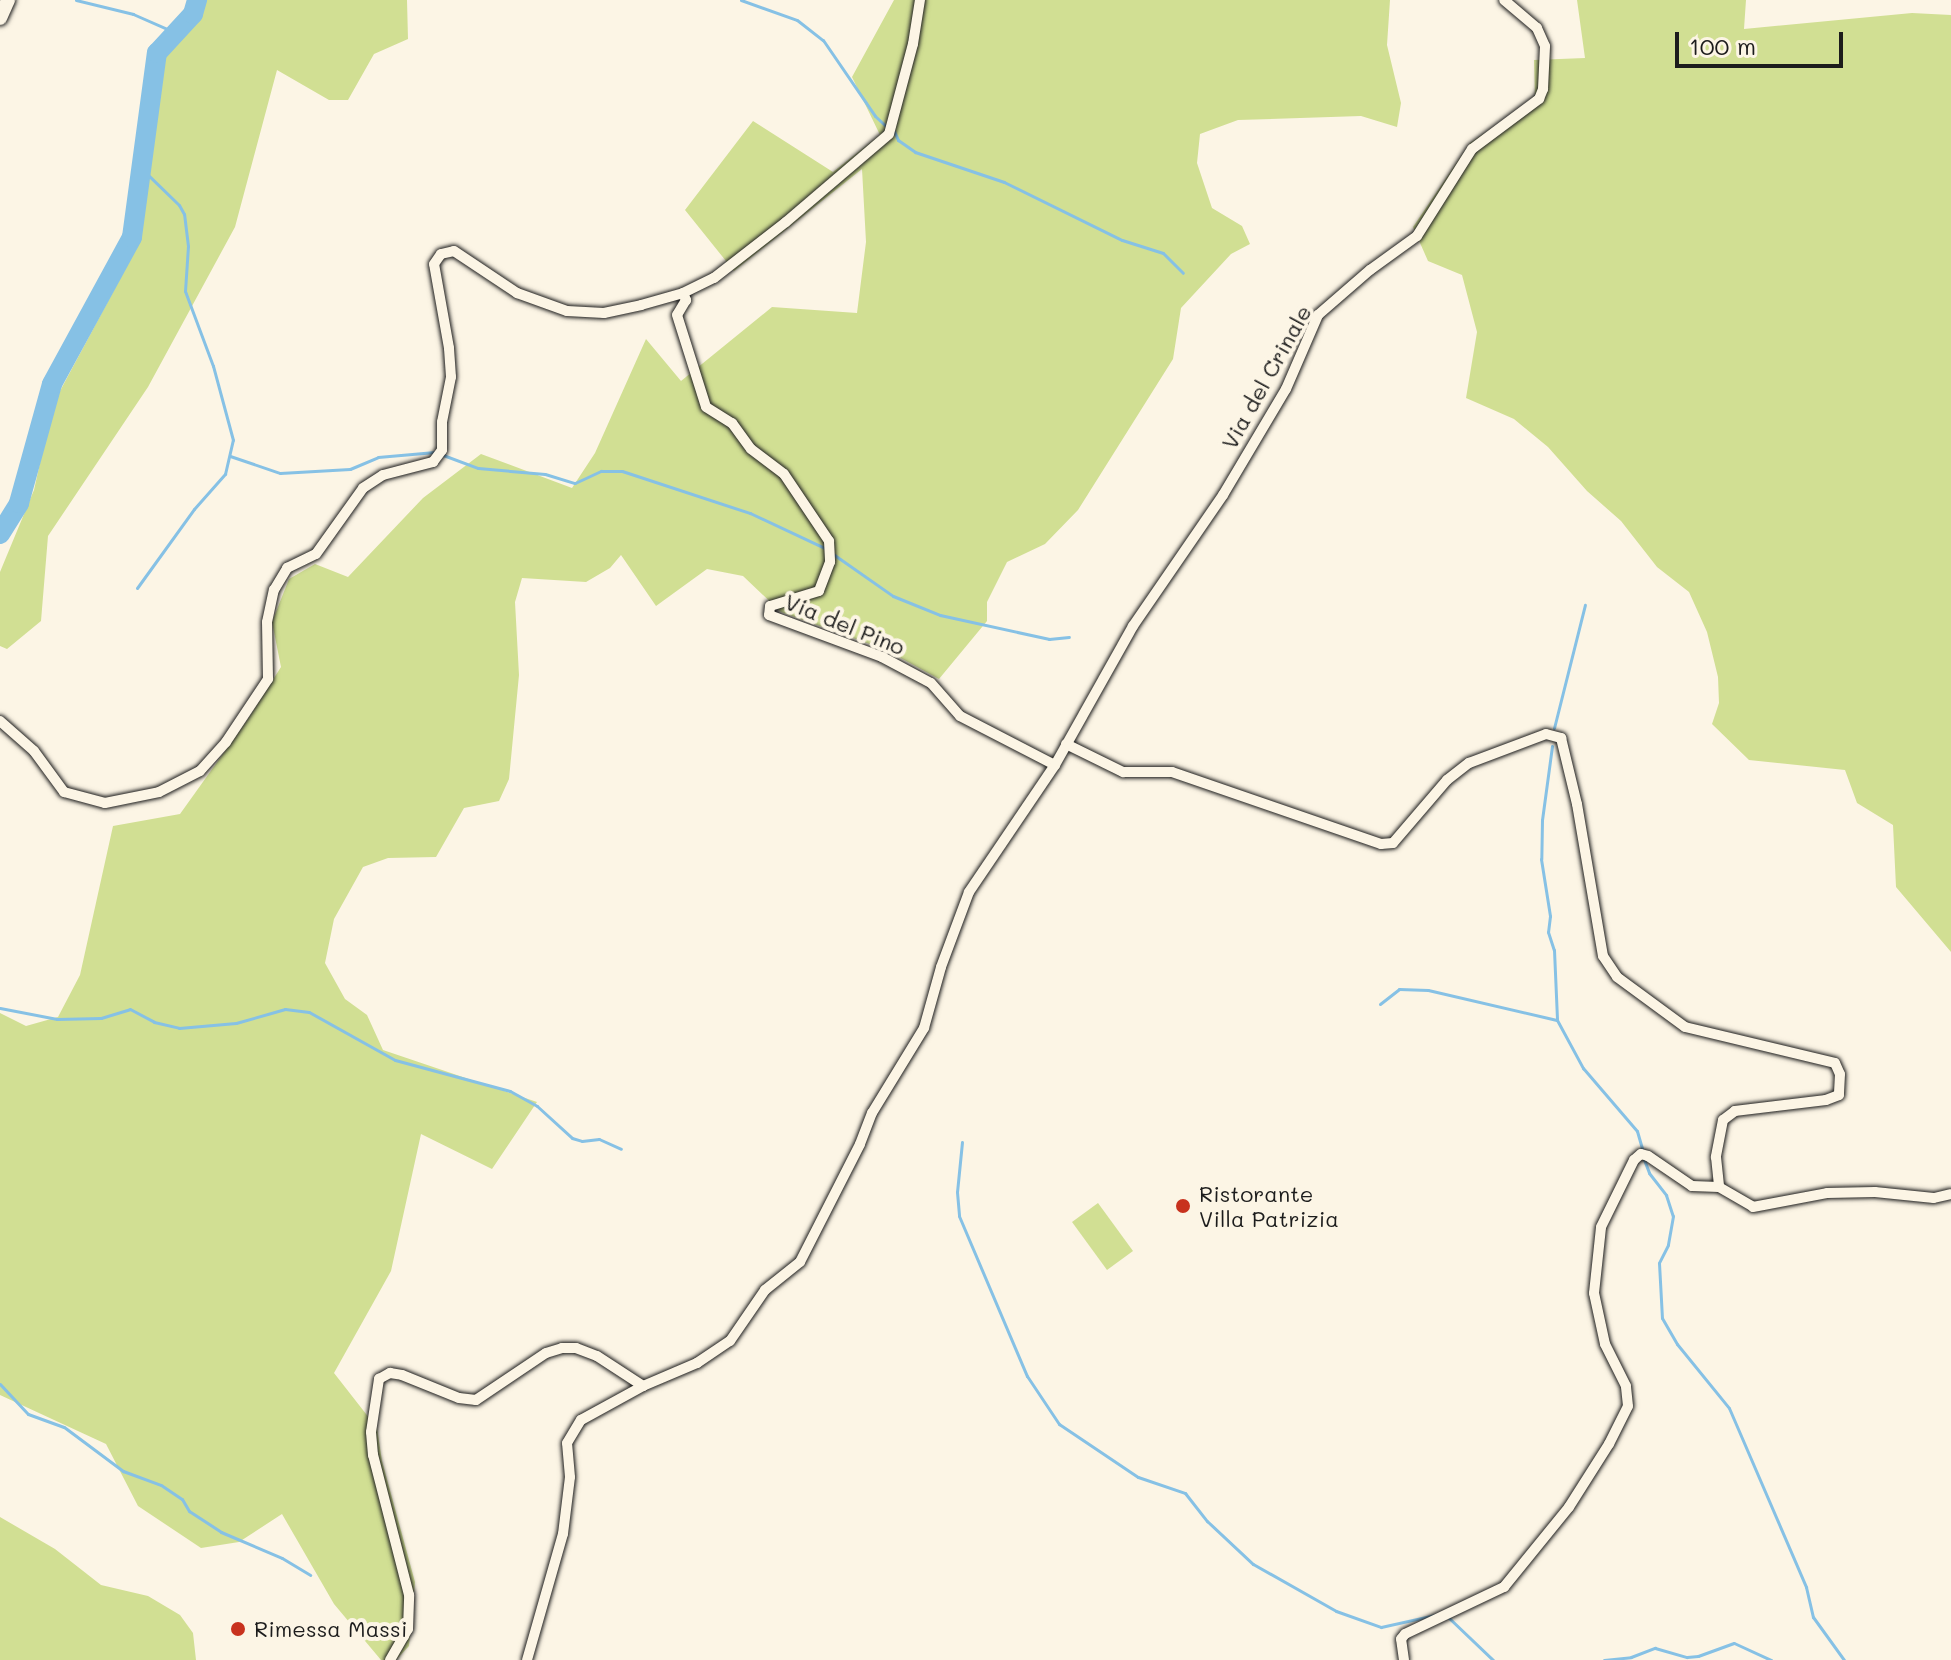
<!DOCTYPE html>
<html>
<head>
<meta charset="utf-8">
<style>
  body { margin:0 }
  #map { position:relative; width:1951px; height:1660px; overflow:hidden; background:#fcf5e5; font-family:Mali,sans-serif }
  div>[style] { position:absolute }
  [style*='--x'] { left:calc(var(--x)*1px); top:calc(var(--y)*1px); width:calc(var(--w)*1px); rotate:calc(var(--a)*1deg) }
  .green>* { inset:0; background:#d1df93 }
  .stream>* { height:3px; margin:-1.5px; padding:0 1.5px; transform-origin:1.5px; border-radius:1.5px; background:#86c1e5 }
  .river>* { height:20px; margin:-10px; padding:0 10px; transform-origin:10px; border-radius:10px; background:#86c1e5 }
  .roads { filter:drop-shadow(0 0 2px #1c1c1c) drop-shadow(0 0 2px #1c1c1c) }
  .street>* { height:10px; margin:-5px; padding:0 5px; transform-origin:5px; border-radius:5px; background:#fcf5e5 }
  .secondary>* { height:14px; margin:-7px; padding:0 7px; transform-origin:7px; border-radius:7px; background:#fcf5e5 }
  .dots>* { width:22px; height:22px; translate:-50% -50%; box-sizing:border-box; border:4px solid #fcf5e5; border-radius:50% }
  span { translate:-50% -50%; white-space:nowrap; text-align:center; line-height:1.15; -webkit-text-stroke:8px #fcf5e5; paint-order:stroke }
  .street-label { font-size:22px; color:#1c1c1c }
  .poi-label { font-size:22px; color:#1c1c1c }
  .left { translate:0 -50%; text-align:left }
  .scale { position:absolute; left:1675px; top:32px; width:168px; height:36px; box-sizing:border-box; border:4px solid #1c1c1c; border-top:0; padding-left:10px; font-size:24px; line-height:28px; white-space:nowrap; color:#1c1c1c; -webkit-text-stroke:6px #fcf5e5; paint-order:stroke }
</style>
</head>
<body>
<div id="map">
  <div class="green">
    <i style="clip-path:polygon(206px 0,407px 0,408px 39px,374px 54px,348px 100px,329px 100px,277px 70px,235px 227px,148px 387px,48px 536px,41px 621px,7px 649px,0 646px,0 572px,34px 490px,53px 404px,136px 249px,162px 61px)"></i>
    <i style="clip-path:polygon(894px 0,1390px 0,1387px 45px,1401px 103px,1397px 127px,1361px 116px,1238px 120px,1200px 134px,1197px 163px,1212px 208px,1242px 226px,1250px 244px,1231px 254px,1181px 308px,1173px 359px,1078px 510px,1045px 544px,1007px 562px,987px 602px,987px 621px,939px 679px,886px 650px,781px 612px,743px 576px,707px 569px,656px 606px,621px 555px,610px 568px,586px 582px,522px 578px,515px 602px,519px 675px,509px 779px,499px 801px,464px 808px,436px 857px,388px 858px,363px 867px,334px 919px,325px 963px,345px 999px,367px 1015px,383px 1050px,537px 1102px,492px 1169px,421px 1134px,391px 1271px,334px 1373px,377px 1428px,382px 1461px,415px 1582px,409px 1646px,396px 1660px,381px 1660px,334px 1604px,282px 1514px,239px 1542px,201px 1548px,138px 1506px,106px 1444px,0 1395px,0 1013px,26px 1026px,58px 1017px,80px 975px,113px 826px,180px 814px,248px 719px,281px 667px,272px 622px,289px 579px,315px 564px,348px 577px,423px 498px,481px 454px,572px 488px,595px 453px,646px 339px,681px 381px,772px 307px,857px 313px,866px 242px,862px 169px,734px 271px,685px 210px,753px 121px,833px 172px,880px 135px,852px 77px)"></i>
    <i style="clip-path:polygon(1577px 0,1746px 0,1744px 29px,1912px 13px,1951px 15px,1951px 952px,1896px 887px,1893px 825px,1857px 803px,1845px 770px,1749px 760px,1712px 724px,1719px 703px,1718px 677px,1707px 632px,1689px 592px,1657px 567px,1621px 521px,1587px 491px,1548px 447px,1514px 419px,1466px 398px,1477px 332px,1462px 275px,1428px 261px,1413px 227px,1470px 143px,1535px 99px,1534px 60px,1585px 58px)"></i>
    <i style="clip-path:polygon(1098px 1203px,1133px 1251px,1107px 1270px,1072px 1222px)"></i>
    <i style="clip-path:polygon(0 1517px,55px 1549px,101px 1585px,148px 1596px,180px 1615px,193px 1633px,196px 1660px,0 1660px)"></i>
  </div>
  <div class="stream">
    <i style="--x:76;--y:0;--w:59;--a:13.8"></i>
    <i style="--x:133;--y:14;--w:47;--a:23.8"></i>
    <i style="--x:741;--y:0;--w:59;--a:19.7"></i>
    <i style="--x:797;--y:20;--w:33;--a:38"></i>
    <i style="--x:823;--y:40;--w:92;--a:55.6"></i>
    <i style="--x:875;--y:116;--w:18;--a:43"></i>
    <i style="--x:894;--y:131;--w:10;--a:66"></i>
    <i style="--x:898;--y:140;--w:21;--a:35"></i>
    <i style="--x:915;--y:152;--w:94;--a:18.6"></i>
    <i style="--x:1004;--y:182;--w:131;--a:26.2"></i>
    <i style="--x:1122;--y:240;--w:43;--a:17.6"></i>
    <i style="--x:1163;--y:253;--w:28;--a:45"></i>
    <i style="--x:230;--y:456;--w:53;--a:18.8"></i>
    <i style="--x:280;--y:473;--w:70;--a:-3.3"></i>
    <i style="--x:350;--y:469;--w:30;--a:-23"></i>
    <i style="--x:378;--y:457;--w:57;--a:-5"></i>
    <i style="--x:435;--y:452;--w:46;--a:20.4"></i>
    <i style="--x:478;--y:468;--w:67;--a:5.1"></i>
    <i style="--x:545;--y:474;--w:31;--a:17"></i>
    <i style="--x:575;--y:483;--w:29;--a:-25"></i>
    <i style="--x:601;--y:471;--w:21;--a:0"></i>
    <i style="--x:622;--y:471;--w:135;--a:18.2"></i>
    <i style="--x:750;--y:513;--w:85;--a:25.1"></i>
    <i style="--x:833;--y:554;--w:73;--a:35"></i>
    <i style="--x:893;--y:596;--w:51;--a:22"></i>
    <i style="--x:940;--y:615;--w:112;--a:12.4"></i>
    <i style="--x:1049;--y:639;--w:20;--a:-6"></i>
    <i style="--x:137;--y:588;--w:97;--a:-54.2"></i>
    <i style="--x:194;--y:509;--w:47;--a:-48.5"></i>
    <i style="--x:225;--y:474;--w:35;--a:-77"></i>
    <i style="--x:233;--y:440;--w:77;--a:-105.1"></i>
    <i style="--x:213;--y:366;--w:80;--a:-110.5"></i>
    <i style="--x:185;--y:291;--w:45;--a:-86.2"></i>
    <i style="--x:188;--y:246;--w:32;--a:-97"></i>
    <i style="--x:184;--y:214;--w:10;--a:-119"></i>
    <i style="--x:179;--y:205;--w:53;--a:-135.8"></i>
    <i style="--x:1554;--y:728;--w:127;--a:-75.9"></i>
    <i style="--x:1552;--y:746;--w:75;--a:97.7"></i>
    <i style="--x:1542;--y:820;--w:39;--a:91"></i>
    <i style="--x:1541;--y:859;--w:58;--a:81"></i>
    <i style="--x:1550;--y:916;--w:16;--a:97"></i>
    <i style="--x:1548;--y:932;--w:19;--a:72"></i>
    <i style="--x:1554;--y:950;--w:70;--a:87.5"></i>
    <i style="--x:1557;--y:1020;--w:55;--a:61.6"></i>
    <i style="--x:1583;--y:1068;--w:83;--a:49.4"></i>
    <i style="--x:1637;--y:1131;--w:19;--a:74"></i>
    <i style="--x:1380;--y:1004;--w:24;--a:-38"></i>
    <i style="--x:1399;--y:989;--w:29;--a:2"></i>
    <i style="--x:1428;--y:990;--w:132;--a:13.1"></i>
    <i style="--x:0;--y:1008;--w:58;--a:10.9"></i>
    <i style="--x:57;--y:1019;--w:44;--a:-1.3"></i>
    <i style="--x:101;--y:1018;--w:30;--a:-17"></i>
    <i style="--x:130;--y:1009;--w:27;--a:28"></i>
    <i style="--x:154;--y:1022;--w:26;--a:13"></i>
    <i style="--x:179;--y:1028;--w:57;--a:-5"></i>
    <i style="--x:236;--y:1023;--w:51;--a:-15.9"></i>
    <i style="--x:285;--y:1009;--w:24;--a:7"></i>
    <i style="--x:309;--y:1012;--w:98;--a:29.2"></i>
    <i style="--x:395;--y:1060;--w:119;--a:15.1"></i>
    <i style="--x:510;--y:1091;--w:31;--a:29"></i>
    <i style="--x:537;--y:1106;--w:47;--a:42.4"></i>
    <i style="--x:572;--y:1138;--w:10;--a:17"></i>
    <i style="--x:582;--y:1141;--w:17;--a:-7"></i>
    <i style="--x:599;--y:1139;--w:24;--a:24"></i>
    <i style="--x:962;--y:1142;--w:50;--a:95.7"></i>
    <i style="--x:957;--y:1192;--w:24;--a:85"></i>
    <i style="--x:959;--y:1216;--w:174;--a:67"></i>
    <i style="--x:1027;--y:1376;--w:58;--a:56.3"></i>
    <i style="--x:1059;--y:1424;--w:95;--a:33.9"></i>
    <i style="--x:1138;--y:1477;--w:50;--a:18.8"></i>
    <i style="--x:1185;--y:1493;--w:36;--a:52"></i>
    <i style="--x:1207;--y:1521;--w:63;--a:43.1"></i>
    <i style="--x:1253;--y:1564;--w:95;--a:29.5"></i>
    <i style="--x:1336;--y:1611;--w:48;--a:19.6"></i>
    <i style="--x:1381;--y:1627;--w:59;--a:-12.6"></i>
    <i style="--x:1643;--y:1157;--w:17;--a:69"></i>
    <i style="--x:1649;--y:1173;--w:28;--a:52"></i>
    <i style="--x:1666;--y:1195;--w:22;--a:72"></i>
    <i style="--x:1673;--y:1216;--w:29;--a:100"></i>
    <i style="--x:1668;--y:1245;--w:20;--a:117"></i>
    <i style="--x:1659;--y:1263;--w:55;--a:86.9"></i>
    <i style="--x:1662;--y:1318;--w:30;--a:60"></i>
    <i style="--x:1677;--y:1344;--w:82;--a:50.9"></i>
    <i style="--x:1729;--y:1408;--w:195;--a:66.7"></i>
    <i style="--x:1806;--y:1587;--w:31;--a:77"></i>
    <i style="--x:1813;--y:1617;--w:53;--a:54.2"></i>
    <i style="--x:0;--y:1384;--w:41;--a:47"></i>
    <i style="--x:28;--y:1414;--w:38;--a:20"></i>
    <i style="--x:64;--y:1427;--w:74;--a:36.7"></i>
    <i style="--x:123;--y:1471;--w:40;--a:20.2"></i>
    <i style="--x:161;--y:1485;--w:25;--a:34"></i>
    <i style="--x:182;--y:1499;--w:14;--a:60"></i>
    <i style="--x:189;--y:1511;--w:38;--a:33"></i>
    <i style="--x:221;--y:1532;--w:66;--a:23.1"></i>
    <i style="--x:282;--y:1558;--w:33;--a:31"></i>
    <i style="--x:1449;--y:1618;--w:61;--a:43.7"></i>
    <i style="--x:1604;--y:1660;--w:27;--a:-6"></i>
    <i style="--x:1631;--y:1657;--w:26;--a:-21"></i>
    <i style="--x:1655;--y:1648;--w:33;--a:16"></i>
    <i style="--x:1687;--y:1657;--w:11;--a:-5"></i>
    <i style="--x:1698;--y:1656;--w:38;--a:-20"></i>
    <i style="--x:1734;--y:1643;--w:41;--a:24.7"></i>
  </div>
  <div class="river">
    <i style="--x:0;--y:534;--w:36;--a:-58"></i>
    <i style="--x:19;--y:503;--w:123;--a:-74.5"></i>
    <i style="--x:52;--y:384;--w:167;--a:-61.4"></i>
    <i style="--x:132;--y:237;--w:186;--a:-82.3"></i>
    <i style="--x:157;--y:53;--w:53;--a:-47.3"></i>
    <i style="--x:193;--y:14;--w:15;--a:-74"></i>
  </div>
  <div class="roads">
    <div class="street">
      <i style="--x:683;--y:293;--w:8;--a:67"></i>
      <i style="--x:686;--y:300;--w:17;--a:121"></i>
      <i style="--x:677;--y:315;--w:96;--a:72.5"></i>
      <i style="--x:706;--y:407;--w:31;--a:32"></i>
      <i style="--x:732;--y:423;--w:32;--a:54"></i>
      <i style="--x:751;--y:449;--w:41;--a:37.1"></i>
      <i style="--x:784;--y:474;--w:81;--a:56.1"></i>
      <i style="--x:829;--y:541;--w:21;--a:87"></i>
      <i style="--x:830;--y:562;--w:31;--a:111"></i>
      <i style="--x:819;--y:591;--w:51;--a:163"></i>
      <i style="--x:770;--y:606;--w:9;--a:96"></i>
      <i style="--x:769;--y:615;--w:121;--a:20.4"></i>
      <i style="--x:882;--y:657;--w:55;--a:28"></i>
      <i style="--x:931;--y:683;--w:44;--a:48.7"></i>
      <i style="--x:960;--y:716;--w:107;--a:27.3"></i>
      <i style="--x:0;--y:721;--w:45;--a:41.4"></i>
      <i style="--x:34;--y:751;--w:51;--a:53.8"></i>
      <i style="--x:64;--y:792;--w:42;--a:15"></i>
      <i style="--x:105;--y:803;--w:55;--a:-11.5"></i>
      <i style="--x:159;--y:792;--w:46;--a:-27.1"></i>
      <i style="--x:200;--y:771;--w:39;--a:-48"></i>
      <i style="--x:226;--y:742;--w:76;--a:-56.3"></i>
      <i style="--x:268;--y:679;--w:57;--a:-91"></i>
      <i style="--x:267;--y:622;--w:33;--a:-78"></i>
      <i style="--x:274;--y:590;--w:26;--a:-59"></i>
      <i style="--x:287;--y:568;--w:32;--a:-26"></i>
      <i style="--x:316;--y:554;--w:81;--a:-54.5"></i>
      <i style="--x:363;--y:488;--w:24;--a:-33"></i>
      <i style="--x:383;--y:475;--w:52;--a:-14.6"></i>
      <i style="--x:433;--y:462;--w:15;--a:-53"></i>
      <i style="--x:442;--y:450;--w:28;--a:-90"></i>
      <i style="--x:442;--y:422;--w:46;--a:-78.7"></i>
      <i style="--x:451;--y:377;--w:29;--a:-94"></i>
      <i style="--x:449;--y:348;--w:85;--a:-100.1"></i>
      <i style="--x:434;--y:264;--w:12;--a:-55"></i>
      <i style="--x:441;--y:254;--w:13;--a:-13"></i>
      <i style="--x:454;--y:251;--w:76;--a:33.7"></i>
      <i style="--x:517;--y:293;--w:53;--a:19.8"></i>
      <i style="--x:567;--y:311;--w:37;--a:3"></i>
      <i style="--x:604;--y:313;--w:38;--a:-12"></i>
      <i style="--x:641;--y:305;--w:44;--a:-15.9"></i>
      <i style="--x:683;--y:293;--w:34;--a:-26"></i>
      <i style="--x:714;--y:278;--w:91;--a:-37.9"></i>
      <i style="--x:786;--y:222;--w:135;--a:-40.5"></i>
      <i style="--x:889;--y:134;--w:93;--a:-75.1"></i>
      <i style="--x:913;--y:44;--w:45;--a:-81"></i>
      <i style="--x:1066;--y:744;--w:64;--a:26.2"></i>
      <i style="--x:1123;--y:772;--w:49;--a:0"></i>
      <i style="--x:1172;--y:772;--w:221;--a:19"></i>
      <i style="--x:1381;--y:844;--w:12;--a:-5"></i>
      <i style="--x:1393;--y:843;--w:83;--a:-49.4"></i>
      <i style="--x:1447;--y:780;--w:28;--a:-38"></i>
      <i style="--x:1469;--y:763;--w:82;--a:-20.6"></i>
      <i style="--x:1546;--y:734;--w:16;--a:15"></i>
      <i style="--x:1561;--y:738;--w:68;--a:76.4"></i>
      <i style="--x:1577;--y:804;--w:154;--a:80.3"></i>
      <i style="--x:1603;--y:956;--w:25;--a:56"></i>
      <i style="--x:1617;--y:977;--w:84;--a:36.3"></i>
      <i style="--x:1685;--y:1027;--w:154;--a:13.5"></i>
      <i style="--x:1835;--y:1063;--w:12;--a:66"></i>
      <i style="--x:1840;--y:1074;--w:21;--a:93"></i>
      <i style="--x:1839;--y:1095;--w:14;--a:159"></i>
      <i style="--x:1826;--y:1100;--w:92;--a:173.1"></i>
      <i style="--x:1735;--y:1111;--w:15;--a:143"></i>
      <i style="--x:1723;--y:1120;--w:38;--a:101"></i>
      <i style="--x:1716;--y:1157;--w:30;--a:84"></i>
      <i style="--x:1719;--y:1187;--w:39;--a:30"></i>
      <i style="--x:1753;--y:1207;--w:75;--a:-10.7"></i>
      <i style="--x:1827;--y:1193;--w:48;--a:-1.2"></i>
      <i style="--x:1875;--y:1192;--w:59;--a:5.8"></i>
      <i style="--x:1934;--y:1198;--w:17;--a:-13"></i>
      <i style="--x:390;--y:1660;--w:36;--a:-60"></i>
      <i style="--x:408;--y:1629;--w:34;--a:-88"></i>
      <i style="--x:409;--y:1595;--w:145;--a:-104.4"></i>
      <i style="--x:373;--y:1455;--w:23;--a:-95"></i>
      <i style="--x:371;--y:1432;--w:54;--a:-81.4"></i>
      <i style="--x:379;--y:1379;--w:13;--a:-29"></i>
      <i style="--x:390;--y:1373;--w:12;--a:9"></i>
      <i style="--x:402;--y:1375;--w:61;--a:22"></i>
      <i style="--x:459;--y:1398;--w:17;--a:7"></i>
      <i style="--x:476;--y:1400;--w:84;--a:-33.9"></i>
      <i style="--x:546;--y:1353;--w:17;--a:-17"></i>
      <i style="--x:562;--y:1348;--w:14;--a:0"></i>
      <i style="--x:576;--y:1348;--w:22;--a:21"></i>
      <i style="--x:597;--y:1356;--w:55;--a:33.1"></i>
      <i style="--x:527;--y:1660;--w:131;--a:-74.1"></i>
      <i style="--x:563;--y:1534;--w:57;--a:-83"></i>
      <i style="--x:570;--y:1477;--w:34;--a:-95"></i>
      <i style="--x:567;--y:1443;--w:27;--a:-59"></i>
      <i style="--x:581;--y:1420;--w:71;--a:-28.7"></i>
      <i style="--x:643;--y:1386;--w:59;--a:-23.1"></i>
      <i style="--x:697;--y:1363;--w:40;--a:-34"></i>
      <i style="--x:730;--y:1341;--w:62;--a:-55.5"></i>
      <i style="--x:765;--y:1290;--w:45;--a:-38.7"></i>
      <i style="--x:800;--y:1262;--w:132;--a:-63"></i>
      <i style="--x:860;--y:1144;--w:33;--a:-69"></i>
      <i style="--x:872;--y:1113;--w:100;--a:-58.5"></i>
      <i style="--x:924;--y:1028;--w:63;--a:-74.4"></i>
      <i style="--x:941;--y:967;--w:80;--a:-69.5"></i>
      <i style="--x:969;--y:892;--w:153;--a:-55.9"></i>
      <i style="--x:1055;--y:765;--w:159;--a:-60.7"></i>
      <i style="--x:1133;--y:626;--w:159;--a:-55.5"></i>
      <i style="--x:1223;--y:495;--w:123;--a:-59.3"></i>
      <i style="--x:1286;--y:389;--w:81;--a:-66.6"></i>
      <i style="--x:1318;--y:315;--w:69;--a:-40.9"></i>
      <i style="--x:1370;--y:270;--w:58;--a:-35.9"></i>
      <i style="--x:1417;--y:236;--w:103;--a:-57.7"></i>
      <i style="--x:1472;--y:149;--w:84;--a:-36.7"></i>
      <i style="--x:1539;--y:99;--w:11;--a:-68"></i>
      <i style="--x:1543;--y:89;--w:43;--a:-87.3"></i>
      <i style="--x:1545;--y:46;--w:20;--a:-114"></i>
      <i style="--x:1537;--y:28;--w:43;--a:-139.7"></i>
      <i style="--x:1404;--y:1660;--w:21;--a:-98"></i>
      <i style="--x:1401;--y:1639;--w:6;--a:-51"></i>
      <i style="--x:1405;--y:1634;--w:110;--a:-25.4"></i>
      <i style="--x:1504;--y:1587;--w:103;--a:-50.9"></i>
      <i style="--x:1569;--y:1507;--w:75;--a:-57.6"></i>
      <i style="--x:1609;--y:1444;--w:42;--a:-63.4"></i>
      <i style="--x:1628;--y:1406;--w:20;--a:-96"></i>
      <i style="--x:1626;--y:1386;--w:47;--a:-116.6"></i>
      <i style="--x:1605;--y:1344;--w:52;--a:-102.2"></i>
      <i style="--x:1594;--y:1293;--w:66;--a:-83.9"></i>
      <i style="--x:1601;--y:1227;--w:75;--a:-63.8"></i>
      <i style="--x:1634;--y:1160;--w:9;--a:-41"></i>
      <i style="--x:1641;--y:1154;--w:7;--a:16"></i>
      <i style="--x:1648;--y:1156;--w:53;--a:34.3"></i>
      <i style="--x:1692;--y:1186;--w:27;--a:2"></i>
    </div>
    <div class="secondary">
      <i style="--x:0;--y:18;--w:20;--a:-66"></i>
    </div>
  </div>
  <div class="dots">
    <i style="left:1183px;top:1206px;background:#c8321e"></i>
    <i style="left:238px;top:1629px;background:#c8321e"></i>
  </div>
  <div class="street-label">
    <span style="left:1266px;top:377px;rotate:-61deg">Via del Crinale</span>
    <span style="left:845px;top:624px;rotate:22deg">Via del Pino</span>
  </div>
  <div class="poi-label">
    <span class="left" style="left:1199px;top:1206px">Ristorante<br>Villa Patrizia</span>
    <span class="left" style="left:254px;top:1629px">Rimessa Massi</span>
  </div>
  <div class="scale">100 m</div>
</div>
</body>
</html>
